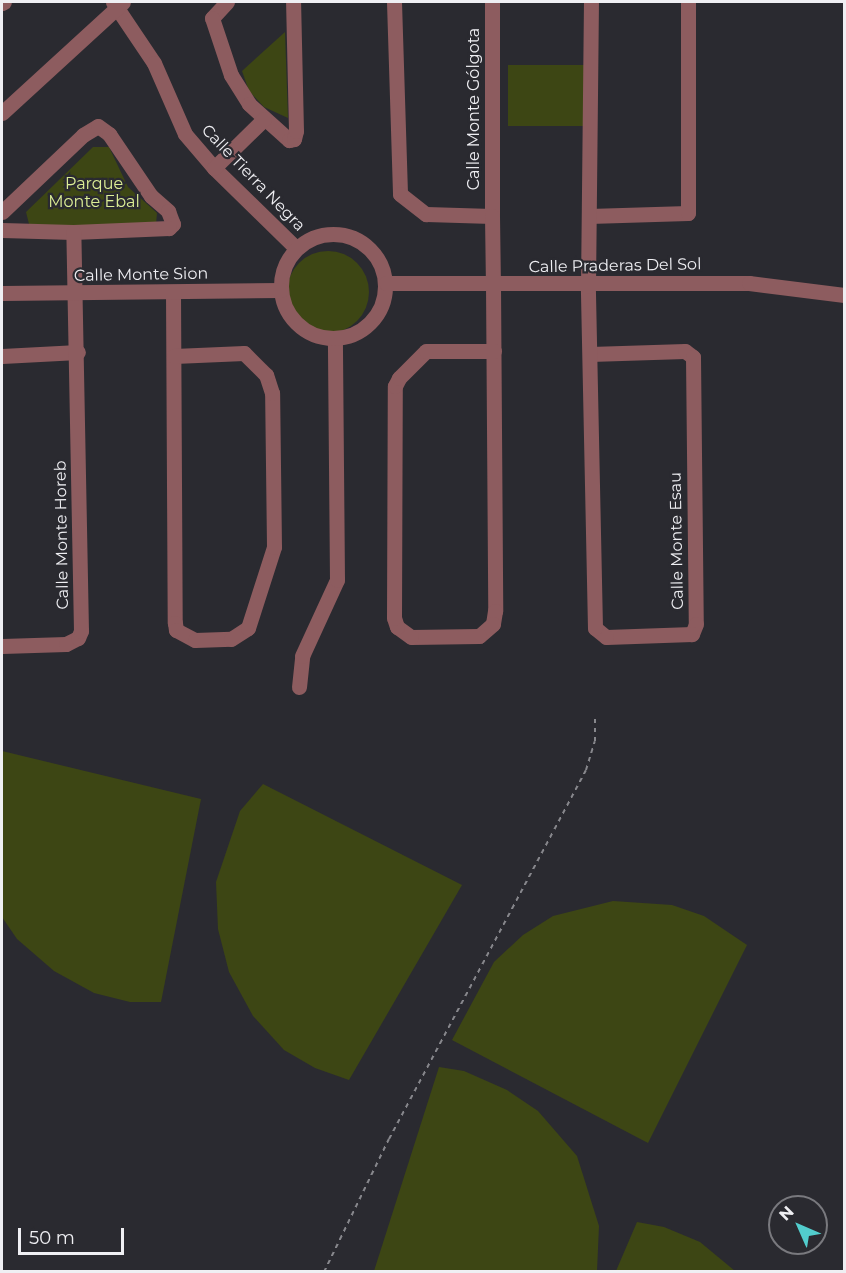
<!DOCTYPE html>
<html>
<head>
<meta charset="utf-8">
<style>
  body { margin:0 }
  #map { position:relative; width:846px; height:1273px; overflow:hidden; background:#2a2a30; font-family:Montserrat,sans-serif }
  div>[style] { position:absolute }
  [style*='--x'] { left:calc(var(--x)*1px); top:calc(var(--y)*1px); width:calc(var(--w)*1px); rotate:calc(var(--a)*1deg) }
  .green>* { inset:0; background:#3d4614 }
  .round { border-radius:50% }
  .path>* { height:2px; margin-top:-1px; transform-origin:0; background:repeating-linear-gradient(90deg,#87878c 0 4.5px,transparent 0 9px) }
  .minor>* { height:15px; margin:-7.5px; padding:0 7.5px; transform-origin:7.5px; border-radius:7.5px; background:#8d5c5f }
  .tertiary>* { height:15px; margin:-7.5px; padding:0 7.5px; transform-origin:7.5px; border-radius:7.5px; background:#8d5c5f }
  .tertiary>.ring { margin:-7.5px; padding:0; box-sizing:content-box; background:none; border:15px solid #8d5c5f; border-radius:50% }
  span { translate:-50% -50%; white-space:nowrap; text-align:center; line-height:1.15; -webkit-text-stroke:4.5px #2a2a30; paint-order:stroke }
  .street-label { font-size:16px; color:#efeff3 }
  .park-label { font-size:16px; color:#dcee95 }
  .frame { position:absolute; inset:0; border:3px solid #efeff3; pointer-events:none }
  .north { position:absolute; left:768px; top:1195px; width:60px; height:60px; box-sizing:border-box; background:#2a2a30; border:2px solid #79797e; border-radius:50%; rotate:315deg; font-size:16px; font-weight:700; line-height:24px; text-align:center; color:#efeff3 }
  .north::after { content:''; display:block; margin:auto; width:21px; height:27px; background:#52cdcd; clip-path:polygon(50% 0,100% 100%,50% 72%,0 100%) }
  .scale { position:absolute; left:18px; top:1228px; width:106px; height:27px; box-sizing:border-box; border:3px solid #efeff3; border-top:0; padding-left:8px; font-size:18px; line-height:21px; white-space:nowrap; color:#efeff3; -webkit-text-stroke:4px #2a2a30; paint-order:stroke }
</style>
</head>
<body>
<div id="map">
  <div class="green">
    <i style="clip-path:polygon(285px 32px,288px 118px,264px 107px,249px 91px,242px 71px)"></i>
    <i style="clip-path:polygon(508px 65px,596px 65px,595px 126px,508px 126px)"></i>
    <i style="clip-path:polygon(93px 147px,109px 147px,128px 187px,157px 213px,156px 225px,30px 228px,26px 212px)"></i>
    <i class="round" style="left:287px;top:251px;width:82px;height:82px"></i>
    <i style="clip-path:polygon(2px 751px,201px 799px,161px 1002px,130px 1002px,94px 993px,54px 971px,17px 939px,2px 917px)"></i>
    <i style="clip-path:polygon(263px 784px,462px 885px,349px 1080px,315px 1068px,284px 1050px,253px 1016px,229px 972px,218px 929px,216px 882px,240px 811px)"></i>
    <i style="clip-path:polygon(613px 901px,672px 905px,704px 916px,747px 945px,648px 1143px,452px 1040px,494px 962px,523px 935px,553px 916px)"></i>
    <i style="clip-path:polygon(439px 1067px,464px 1071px,507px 1090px,538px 1111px,577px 1156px,599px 1226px,597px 1271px,374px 1271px)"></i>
    <i style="clip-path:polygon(637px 1222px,664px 1227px,700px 1242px,735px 1271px,616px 1271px)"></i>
  </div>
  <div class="path">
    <i style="--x:324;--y:1272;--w:148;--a:-64"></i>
    <i style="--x:389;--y:1139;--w:418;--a:-61.9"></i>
    <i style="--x:586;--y:770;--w:30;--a:-73"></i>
    <i style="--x:595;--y:741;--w:25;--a:-90"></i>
  </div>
  <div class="minor">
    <i style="--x:113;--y:2;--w:73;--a:56.1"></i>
    <i style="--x:154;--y:63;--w:77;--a:66.4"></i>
    <i style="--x:185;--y:134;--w:45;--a:49.5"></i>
    <i style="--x:214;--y:168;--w:115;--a:44.3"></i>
    <i style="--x:227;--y:2;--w:22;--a:133"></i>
    <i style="--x:212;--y:18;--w:60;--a:71.6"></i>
    <i style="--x:231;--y:75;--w:34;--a:58"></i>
    <i style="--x:249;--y:104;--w:54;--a:42"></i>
    <i style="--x:289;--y:140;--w:5;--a:-11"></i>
    <i style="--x:294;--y:139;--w:8;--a:-76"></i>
    <i style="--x:296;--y:131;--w:129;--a:-91.3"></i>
    <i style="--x:394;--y:2;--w:192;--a:88.2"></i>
    <i style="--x:400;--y:194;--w:33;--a:38"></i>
    <i style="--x:426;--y:214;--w:66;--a:1.7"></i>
    <i style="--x:492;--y:2;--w:214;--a:90"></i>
    <i style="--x:492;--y:216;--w:69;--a:89.2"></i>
    <i style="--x:493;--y:285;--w:326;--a:89.6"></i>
    <i style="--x:495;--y:611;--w:13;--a:99"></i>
    <i style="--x:493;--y:624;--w:18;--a:139"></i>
    <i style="--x:479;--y:636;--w:68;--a:179.2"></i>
    <i style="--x:411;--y:637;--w:17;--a:-144"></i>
    <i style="--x:397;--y:627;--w:9;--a:-108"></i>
    <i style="--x:394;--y:618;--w:232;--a:-89.8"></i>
    <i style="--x:395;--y:386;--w:9;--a:-63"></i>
    <i style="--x:399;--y:378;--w:38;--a:-45"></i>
    <i style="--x:426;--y:351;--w:68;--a:0"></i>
    <i style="--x:214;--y:168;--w:70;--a:-44.4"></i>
    <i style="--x:2;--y:212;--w:112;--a:-43.5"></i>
    <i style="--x:83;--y:135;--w:17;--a:-31"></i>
    <i style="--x:98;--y:126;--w:14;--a:36"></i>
    <i style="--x:109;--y:134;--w:75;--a:55.9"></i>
    <i style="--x:151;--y:196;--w:23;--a:41"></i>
    <i style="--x:168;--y:211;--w:14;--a:69"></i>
    <i style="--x:173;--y:224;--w:6;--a:135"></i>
    <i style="--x:169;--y:228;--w:96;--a:177.6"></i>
    <i style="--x:73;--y:232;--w:71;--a:-178.4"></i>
    <i style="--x:589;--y:216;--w:99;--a:-1.7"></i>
    <i style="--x:688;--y:213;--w:211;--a:-90"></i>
    <i style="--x:173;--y:292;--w:331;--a:89.7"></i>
    <i style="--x:175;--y:623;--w:7;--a:82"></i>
    <i style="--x:176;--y:630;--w:21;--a:28"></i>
    <i style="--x:195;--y:640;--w:36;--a:-2"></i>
    <i style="--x:231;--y:639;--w:20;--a:-33"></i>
    <i style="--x:248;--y:628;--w:85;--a:-72.2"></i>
    <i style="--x:274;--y:547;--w:154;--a:-90.7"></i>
    <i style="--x:272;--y:393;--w:19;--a:-108"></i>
    <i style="--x:266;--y:375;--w:31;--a:-135"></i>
    <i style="--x:244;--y:353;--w:70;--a:177.5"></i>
    <i style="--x:590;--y:354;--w:95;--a:-1.8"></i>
    <i style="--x:685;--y:351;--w:10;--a:37"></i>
    <i style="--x:693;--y:357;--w:267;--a:89.4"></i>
    <i style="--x:696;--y:624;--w:11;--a:112"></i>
    <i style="--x:692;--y:634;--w:86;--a:178"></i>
    <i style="--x:606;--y:637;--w:14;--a:-141"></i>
    <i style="--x:595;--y:628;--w:342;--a:-91.2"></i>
    <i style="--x:588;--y:286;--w:284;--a:-89.4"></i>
    <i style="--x:2;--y:356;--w:76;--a:-3"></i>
    <i style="--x:2;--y:646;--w:64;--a:-1.8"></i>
    <i style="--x:66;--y:644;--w:13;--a:-27"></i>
    <i style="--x:78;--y:638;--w:8;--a:-67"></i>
    <i style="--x:81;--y:631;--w:399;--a:-91.1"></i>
    <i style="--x:299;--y:687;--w:31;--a:-84"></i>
    <i style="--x:302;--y:656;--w:84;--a:-65.3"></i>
    <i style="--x:337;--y:580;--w:242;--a:-90.5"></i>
  </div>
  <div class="tertiary">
    <i style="--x:2;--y:3;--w:2;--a:-27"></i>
    <i style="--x:2;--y:113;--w:164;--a:-42.5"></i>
    <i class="ring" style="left:281px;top:234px;width:89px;height:89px"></i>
    <i style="--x:386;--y:283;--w:363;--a:0"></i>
    <i style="--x:749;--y:283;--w:96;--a:7.2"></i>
    <i style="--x:2;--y:293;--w:279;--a:-0.6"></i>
  </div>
  <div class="street-label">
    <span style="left:474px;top:109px;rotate:-90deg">Calle Monte Gólgota</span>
    <span style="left:253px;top:178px;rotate:46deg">Calle Tierra Negra</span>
    <span style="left:615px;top:266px;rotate:-1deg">Calle Praderas Del Sol</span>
    <span style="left:141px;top:275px;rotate:-1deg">Calle Monte Sion</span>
    <span style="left:62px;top:535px;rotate:-91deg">Calle Monte Horeb</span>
    <span style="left:677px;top:541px;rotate:-91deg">Calle Monte Esau</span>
  </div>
  <div class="park-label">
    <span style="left:94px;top:193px">Parque<br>Monte Ebal</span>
  </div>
  <div class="frame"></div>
  <div class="north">N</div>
  <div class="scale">50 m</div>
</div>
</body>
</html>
